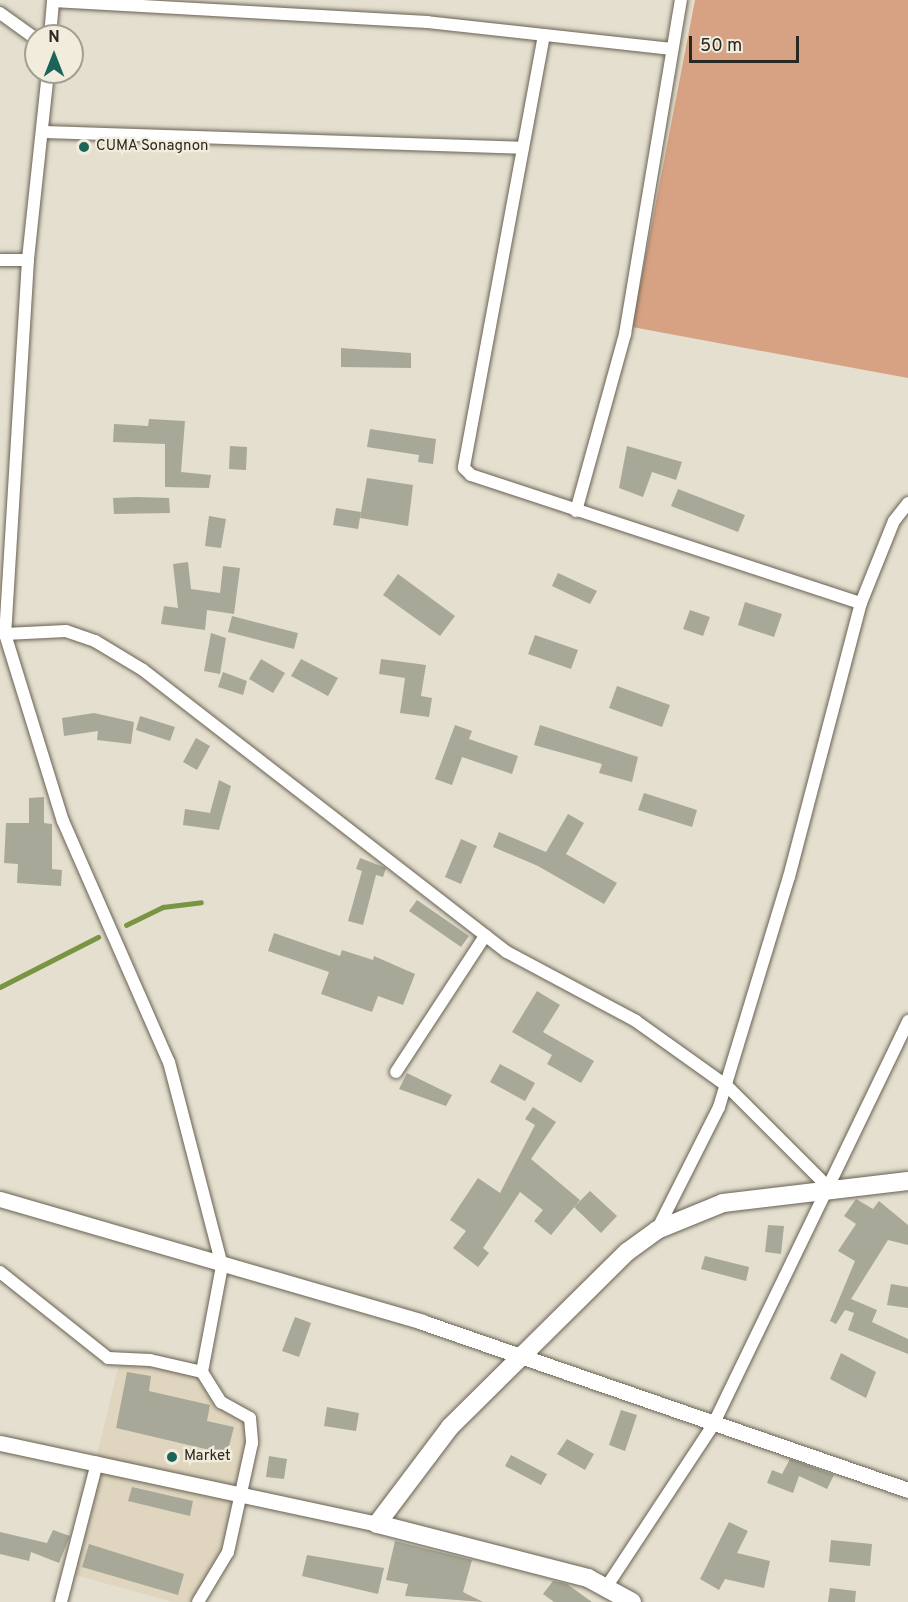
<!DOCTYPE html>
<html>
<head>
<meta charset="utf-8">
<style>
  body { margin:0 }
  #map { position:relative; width:908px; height:1602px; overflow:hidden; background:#e5dfcf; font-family:Overpass,sans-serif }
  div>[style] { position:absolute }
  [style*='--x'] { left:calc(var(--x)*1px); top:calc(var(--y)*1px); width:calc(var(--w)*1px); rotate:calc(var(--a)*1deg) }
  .built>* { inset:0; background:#e0d6bf }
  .green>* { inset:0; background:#d7a283 }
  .stream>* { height:4.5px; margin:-2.25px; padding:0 2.25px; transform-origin:2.25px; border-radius:2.25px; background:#799544 }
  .building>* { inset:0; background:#a8a898 }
  .roads { filter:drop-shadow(0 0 2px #686254) drop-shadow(0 0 2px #686254) }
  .minor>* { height:12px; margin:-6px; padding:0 6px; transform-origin:6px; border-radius:6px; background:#fff }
  .tertiary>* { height:15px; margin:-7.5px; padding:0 7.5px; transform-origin:7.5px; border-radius:7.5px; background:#fff }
  .secondary>* { height:18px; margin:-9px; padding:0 9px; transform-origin:9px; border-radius:9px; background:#fff }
  .dots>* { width:16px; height:16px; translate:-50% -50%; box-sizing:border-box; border:3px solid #f2ecdc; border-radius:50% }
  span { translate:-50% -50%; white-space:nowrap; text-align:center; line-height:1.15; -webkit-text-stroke:4.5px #f2ecdc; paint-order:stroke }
  .poi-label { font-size:15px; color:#2a2822 }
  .left { translate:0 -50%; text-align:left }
  .north { position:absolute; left:24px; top:24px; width:60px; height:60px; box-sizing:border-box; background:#f2ecdc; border:2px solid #a29e92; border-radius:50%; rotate:0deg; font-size:16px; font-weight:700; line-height:24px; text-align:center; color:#2a2822 }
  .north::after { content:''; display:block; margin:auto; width:21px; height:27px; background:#1b6459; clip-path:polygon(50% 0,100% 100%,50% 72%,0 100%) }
  .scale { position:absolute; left:689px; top:36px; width:110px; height:27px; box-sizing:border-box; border:3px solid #2a2822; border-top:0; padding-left:8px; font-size:18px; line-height:21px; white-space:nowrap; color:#2a2822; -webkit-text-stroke:4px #f2ecdc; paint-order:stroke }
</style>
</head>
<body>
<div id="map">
  <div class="built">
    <i style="clip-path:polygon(120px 1360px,202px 1372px,206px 1382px,252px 1422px,228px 1552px,198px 1602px,173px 1602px,68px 1573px)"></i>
  </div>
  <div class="green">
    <i style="clip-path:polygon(695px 0,908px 0,908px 378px,632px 327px)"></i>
  </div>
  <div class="stream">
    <i style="--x:126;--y:925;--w:41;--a:-25.9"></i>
    <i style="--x:163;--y:907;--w:38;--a:-7"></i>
    <i style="--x:0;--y:987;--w:110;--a:-27"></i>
  </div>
  <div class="building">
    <i style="clip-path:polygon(341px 348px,411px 353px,411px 368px,341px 367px)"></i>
    <i style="clip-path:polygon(149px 419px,185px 421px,181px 472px,211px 475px,209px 488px,165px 487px,165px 444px,113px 442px,114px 424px,148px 426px)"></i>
    <i style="clip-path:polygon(370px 429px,436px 439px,433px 464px,418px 462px,419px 455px,367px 447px)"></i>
    <i style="clip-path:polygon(230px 446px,247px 447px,246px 470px,229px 469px)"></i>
    <i style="clip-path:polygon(627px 446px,682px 462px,676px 480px,652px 472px,643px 497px,619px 488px)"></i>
    <i style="clip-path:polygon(367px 478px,413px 485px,408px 526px,360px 518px)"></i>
    <i style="clip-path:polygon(678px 489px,745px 515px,738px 532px,671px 506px)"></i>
    <i style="clip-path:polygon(136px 497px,169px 498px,170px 513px,114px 514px,113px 498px)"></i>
    <i style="clip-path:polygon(336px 508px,361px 512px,358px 529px,333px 525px)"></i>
    <i style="clip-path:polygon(209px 516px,226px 519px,221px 548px,205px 546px)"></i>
    <i style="clip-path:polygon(188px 562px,191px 589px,220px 593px,223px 566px,240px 568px,234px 614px,207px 610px,205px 630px,161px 624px,164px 606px,178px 608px,173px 564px)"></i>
    <i style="clip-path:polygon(558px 573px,597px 591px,590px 604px,552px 586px)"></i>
    <i style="clip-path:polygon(398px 574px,455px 616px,440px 636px,383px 595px)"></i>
    <i style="clip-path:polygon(745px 602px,782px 614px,774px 637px,738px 625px)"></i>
    <i style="clip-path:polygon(690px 610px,710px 617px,703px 636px,683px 629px)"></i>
    <i style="clip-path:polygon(232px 616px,298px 633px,294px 649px,228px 632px)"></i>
    <i style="clip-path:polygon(211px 633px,226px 638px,220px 674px,204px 671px)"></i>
    <i style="clip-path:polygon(535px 635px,578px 650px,571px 669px,528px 654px)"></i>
    <i style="clip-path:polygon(261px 659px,285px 673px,273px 693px,249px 679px)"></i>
    <i style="clip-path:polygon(301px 659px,338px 678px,328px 696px,291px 676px)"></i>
    <i style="clip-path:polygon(381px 659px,426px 665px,421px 696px,432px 698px,429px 717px,400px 713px,405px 678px,379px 674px)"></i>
    <i style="clip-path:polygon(223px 672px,247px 681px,243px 695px,218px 687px)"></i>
    <i style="clip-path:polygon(617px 686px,670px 705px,662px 727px,609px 708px)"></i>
    <i style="clip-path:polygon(94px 713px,134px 722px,131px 744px,97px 740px,98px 731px,64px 736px,62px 718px)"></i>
    <i style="clip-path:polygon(140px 716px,175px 727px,170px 741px,136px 730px)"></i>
    <i style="clip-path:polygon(455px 725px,472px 731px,469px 739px,518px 756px,512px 774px,462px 757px,452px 785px,435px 779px)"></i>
    <i style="clip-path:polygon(540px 725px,638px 757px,632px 782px,599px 773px,602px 764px,534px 745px)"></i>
    <i style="clip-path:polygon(196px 738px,210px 746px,197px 770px,183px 762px)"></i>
    <i style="clip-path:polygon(219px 780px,231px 786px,219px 830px,183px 825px,185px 809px,210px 813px)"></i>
    <i style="clip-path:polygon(644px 793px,697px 810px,692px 827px,638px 810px)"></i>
    <i style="clip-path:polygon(44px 797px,44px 823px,52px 824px,52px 869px,62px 870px,61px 886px,17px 883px,18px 864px,4px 863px,6px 823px,29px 823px,29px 798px)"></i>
    <i style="clip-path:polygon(568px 814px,584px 823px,566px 854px,617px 883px,604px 904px,538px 866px,493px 847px,499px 832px,546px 852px)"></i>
    <i style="clip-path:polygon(461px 839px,477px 846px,461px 884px,445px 877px)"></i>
    <i style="clip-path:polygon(360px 858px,386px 868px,383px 877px,376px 875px,363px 925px,348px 921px,362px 871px,356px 869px)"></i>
    <i style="clip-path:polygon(417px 900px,469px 936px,461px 947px,409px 911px)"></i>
    <i style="clip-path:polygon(274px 933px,340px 956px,342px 950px,373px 960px,374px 956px,415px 974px,403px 1005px,378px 996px,372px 1012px,321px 994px,329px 972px,268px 951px)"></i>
    <i style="clip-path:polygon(537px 991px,560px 1005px,543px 1032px,594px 1061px,581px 1083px,547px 1064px,552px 1055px,512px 1032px)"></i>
    <i style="clip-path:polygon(500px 1064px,535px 1083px,525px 1101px,490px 1082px)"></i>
    <i style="clip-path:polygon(407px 1073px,452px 1095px,446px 1106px,399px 1089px)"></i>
    <i style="clip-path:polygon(533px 1107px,556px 1122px,531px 1159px,580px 1200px,551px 1235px,534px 1221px,543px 1210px,520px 1192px,483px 1248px,489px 1253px,478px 1267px,453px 1248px,466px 1231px,450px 1220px,478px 1178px,500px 1193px,535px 1125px,525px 1119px)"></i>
    <i style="clip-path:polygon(590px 1191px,617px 1216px,601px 1233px,574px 1207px)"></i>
    <i style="clip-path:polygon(856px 1199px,873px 1209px,879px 1201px,908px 1225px,908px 1245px,888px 1240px,851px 1299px,877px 1310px,872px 1322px,908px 1339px,908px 1354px,848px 1330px,854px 1313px,845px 1310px,836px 1324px,830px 1321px,855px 1261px,838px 1251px,856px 1224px,844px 1216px)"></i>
    <i style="clip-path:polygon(768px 1225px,784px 1226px,781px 1254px,765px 1252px)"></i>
    <i style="clip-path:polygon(705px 1256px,749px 1267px,746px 1281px,701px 1269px)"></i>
    <i style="clip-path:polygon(891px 1284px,908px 1287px,908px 1308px,887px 1305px)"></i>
    <i style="clip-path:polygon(295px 1317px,311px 1323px,299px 1357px,282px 1351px)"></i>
    <i style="clip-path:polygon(841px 1353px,876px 1372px,866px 1398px,830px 1379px)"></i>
    <i style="clip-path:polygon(127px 1372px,151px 1376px,149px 1391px,210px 1405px,207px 1421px,234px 1427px,227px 1454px,116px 1428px)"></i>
    <i style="clip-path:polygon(327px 1407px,359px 1413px,356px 1431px,324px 1426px)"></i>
    <i style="clip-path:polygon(621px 1410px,637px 1415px,625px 1451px,609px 1445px)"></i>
    <i style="clip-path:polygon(567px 1439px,594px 1454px,585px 1470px,557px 1454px)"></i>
    <i style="clip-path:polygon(511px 1455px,547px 1474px,541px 1485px,505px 1466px)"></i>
    <i style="clip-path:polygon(269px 1456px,287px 1459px,284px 1479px,266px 1477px)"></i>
    <i style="clip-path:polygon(790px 1459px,834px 1475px,827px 1489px,799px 1476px,793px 1493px,767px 1483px,772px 1470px,782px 1474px)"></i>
    <i style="clip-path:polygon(132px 1487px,193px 1501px,190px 1516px,128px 1501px)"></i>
    <i style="clip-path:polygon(729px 1522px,748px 1531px,737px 1553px,770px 1561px,764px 1588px,725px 1579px,719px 1590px,700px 1579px)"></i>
    <i style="clip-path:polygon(53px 1530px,70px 1536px,59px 1563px,31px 1552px,29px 1561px,0 1554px,0 1532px,47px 1543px)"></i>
    <i style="clip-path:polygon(831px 1540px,872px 1544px,870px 1566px,829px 1562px)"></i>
    <i style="clip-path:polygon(395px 1541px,472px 1560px,463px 1592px,483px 1602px,405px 1596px,408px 1584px,386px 1580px)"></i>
    <i style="clip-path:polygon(89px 1544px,184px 1574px,178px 1595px,82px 1567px)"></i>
    <i style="clip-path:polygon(307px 1555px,384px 1568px,378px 1594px,302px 1576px)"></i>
    <i style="clip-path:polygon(553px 1581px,567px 1584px,592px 1602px,554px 1602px,543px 1594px)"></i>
    <i style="clip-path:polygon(830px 1588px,856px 1591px,855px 1602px,828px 1602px)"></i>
  </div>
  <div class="roads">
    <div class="minor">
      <i style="--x:53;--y:1;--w:375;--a:3.2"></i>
      <i style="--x:427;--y:22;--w:245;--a:6.3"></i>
      <i style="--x:0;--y:13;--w:44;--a:35.8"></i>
      <i style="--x:544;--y:35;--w:440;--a:100.5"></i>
      <i style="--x:464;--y:468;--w:10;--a:45"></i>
      <i style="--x:471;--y:475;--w:410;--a:18.2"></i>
      <i style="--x:50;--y:36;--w:36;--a:-85"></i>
      <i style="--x:48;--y:72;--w:189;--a:96.1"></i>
      <i style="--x:28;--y:260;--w:375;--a:93.5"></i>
      <i style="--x:5;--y:634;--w:196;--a:72.8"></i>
      <i style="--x:63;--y:821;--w:263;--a:66.3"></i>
      <i style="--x:169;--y:1062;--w:211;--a:75.4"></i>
      <i style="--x:222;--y:1266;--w:108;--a:100.7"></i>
      <i style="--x:202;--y:1372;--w:36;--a:58"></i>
      <i style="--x:221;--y:1402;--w:33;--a:29"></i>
      <i style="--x:250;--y:1418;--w:25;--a:85"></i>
      <i style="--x:252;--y:1443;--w:112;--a:102.4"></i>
      <i style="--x:228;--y:1552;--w:58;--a:121"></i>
      <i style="--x:43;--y:132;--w:480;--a:1.9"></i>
      <i style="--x:0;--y:260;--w:28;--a:0"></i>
      <i style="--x:576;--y:511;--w:184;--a:-74.5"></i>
      <i style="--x:625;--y:334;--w:339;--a:-80.5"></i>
      <i style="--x:5;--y:634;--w:61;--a:-2.8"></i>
      <i style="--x:66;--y:631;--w:31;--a:19"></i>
      <i style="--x:95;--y:641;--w:56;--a:31.1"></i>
      <i style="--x:143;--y:670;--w:460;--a:37.8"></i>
      <i style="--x:507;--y:952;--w:146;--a:28.1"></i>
      <i style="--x:636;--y:1021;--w:112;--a:35.5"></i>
      <i style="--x:727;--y:1086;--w:144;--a:45"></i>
      <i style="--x:396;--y:1072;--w:163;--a:-56.8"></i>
      <i style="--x:657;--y:1230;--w:138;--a:-63.2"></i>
      <i style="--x:719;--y:1107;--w:240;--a:-73.1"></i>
      <i style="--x:789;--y:877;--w:283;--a:-75.3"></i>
      <i style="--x:861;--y:603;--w:88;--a:-68.1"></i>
      <i style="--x:894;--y:521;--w:23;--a:-52"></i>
      <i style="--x:0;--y:1272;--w:138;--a:38.5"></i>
      <i style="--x:108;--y:1358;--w:42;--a:2.7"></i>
      <i style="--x:150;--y:1360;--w:53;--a:13"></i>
      <i style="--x:607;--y:1586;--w:193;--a:-56.6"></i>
      <i style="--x:713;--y:1425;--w:449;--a:-64.2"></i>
      <i style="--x:61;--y:1602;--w:144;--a:-75.5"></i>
    </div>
    <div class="tertiary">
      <i style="--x:0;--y:1199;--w:440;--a:16.2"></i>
      <i style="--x:422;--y:1322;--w:514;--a:19.07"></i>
      <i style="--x:0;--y:1443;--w:386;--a:12.1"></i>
    </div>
    <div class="secondary">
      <i style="--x:632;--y:1602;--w:50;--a:-151.4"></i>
      <i style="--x:588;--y:1578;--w:218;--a:-165.6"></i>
      <i style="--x:377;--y:1524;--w:121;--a:-53"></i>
      <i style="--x:450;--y:1427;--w:249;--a:-44.7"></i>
      <i style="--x:627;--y:1252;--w:37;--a:-36"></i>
      <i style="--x:657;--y:1230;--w:71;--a:-22.2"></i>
      <i style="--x:723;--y:1203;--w:186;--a:-6.8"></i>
    </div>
  </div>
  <div class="dots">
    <i style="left:84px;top:147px;background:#1b6459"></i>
    <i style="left:172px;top:1457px;background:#1b6459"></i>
  </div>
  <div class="poi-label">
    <span class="left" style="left:96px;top:147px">CUMA Sonagnon</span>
    <span class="left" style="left:184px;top:1457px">Market</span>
  </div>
  <div class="north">N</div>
  <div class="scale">50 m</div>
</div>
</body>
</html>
